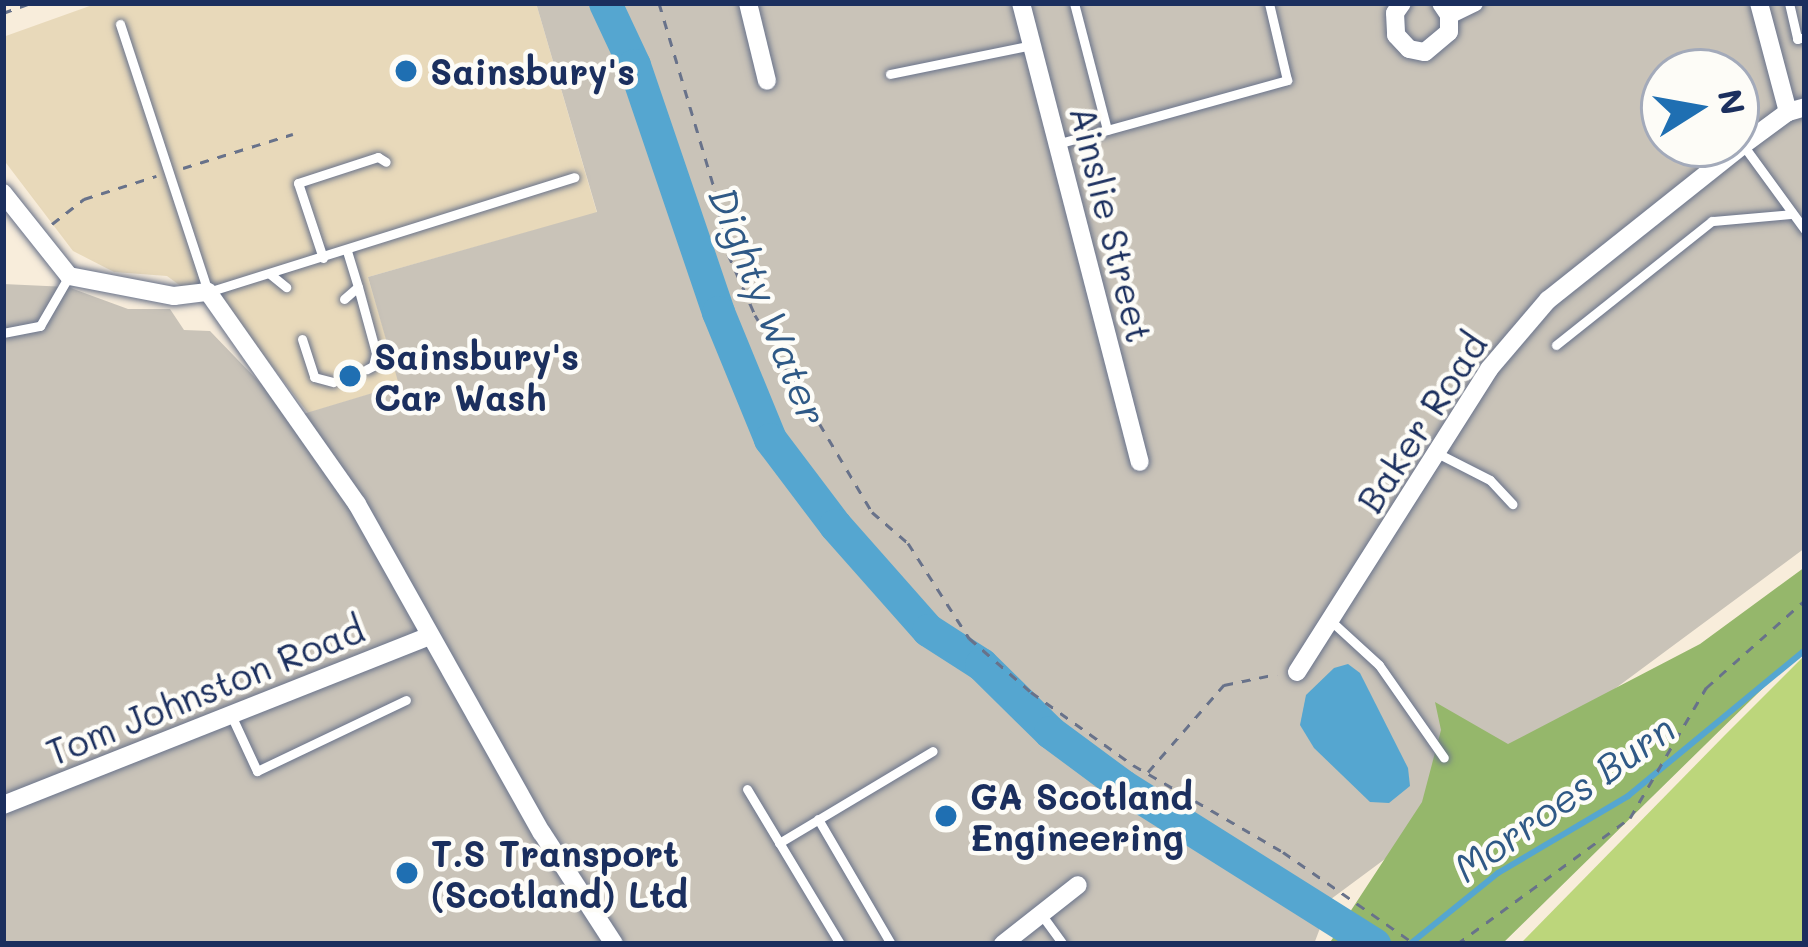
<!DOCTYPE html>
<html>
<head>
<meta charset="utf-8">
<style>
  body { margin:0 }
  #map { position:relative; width:1808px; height:947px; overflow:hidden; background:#f8eddb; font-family:Mali,sans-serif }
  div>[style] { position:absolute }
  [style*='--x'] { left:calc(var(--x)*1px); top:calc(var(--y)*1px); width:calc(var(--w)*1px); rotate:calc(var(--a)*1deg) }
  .built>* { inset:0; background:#e8d9ba }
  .industrial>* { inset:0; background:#c9c3b8 }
  .green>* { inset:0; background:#bcd67b }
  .forest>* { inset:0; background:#95b76b }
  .water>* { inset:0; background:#55a6d0 }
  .stream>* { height:6px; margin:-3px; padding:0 3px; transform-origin:3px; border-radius:3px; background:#55a6d0 }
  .river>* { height:33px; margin:-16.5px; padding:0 16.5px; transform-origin:16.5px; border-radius:16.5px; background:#55a6d0 }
  .path>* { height:3px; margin-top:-1.5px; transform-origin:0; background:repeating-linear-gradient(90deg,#68728a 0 9px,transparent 0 18px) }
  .roads { filter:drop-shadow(0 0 3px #68728a) drop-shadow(0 0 3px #68728a) }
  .lane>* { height:9px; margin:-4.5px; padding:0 4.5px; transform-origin:4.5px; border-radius:4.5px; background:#fff }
  .street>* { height:18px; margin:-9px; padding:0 9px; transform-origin:9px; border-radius:9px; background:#fff }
  .dots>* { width:33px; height:33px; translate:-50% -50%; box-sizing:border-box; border:6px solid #fdfcf7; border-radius:50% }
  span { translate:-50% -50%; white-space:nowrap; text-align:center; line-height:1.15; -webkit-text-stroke:9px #fdfcf7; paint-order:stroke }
  .poi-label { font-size:36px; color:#1b2f5e; font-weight:700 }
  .left { translate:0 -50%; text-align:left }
  .street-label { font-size:36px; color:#1b2f5e }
  .water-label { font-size:39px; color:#2f5986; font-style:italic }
  .frame { position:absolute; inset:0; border:6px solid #1b2f5e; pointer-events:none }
  .north { position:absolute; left:1640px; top:48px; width:120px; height:120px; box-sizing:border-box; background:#fdfcf7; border:3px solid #a3aaba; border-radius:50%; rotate:79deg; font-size:33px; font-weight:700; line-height:48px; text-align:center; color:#1b2f5e }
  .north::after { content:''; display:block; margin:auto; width:42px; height:54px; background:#1f6fb2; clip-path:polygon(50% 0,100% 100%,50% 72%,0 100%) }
</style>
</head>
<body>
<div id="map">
  <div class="built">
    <i style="clip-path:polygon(98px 3px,536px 3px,597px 213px,368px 277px,400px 385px,308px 413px,249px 336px,167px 276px,114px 272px,73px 251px,3px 159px,3px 37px)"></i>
  </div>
  <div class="industrial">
    <i style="clip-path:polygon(evenodd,536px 3px,1805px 3px,1805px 548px,1331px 899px,1314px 944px,3px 944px,3px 284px,68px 287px,128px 309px,170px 309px,184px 330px,210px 331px,293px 417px,399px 385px,368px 277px,597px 212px,536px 3px,1664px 72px,1736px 72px,1736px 144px,1664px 144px,1664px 72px)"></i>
  </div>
  <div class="green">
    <i style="clip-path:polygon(1805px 655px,1805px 944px,1520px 944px,1725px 735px)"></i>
  </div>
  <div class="forest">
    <i style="clip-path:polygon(1805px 567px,1805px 647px,1502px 944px,1329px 944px,1422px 802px,1441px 730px,1435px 702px,1508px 744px,1700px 644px)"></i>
  </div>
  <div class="water">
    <i style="clip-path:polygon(1348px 664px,1360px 673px,1408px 768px,1410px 786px,1389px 803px,1370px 802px,1314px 748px,1300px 725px,1306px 695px,1334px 668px)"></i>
  </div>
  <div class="stream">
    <i style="--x:1410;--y:944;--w:113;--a:-38.9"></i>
    <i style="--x:1498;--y:873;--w:151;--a:-30.6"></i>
    <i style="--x:1628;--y:796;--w:229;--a:-39.5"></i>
  </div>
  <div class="river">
    <i style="--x:605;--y:3;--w:68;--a:64.9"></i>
    <i style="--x:634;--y:65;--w:261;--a:71.2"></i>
    <i style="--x:718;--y:312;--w:137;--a:67.7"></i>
    <i style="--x:770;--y:439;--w:108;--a:52.9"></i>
    <i style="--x:835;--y:525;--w:140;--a:48.5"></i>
    <i style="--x:928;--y:630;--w:63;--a:32.7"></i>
    <i style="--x:981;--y:664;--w:97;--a:44.6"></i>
    <i style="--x:1050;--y:732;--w:91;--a:36.5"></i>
    <i style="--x:1123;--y:786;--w:297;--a:32.2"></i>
  </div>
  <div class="path">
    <i style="--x:659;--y:3;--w:196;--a:73.4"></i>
    <i style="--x:715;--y:191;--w:64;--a:78.3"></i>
    <i style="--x:728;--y:254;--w:67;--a:66.1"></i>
    <i style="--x:755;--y:315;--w:229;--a:59.3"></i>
    <i style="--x:872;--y:512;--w:48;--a:40.7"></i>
    <i style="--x:908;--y:543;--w:113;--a:57.3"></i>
    <i style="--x:969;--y:638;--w:82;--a:41.1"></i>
    <i style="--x:1031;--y:692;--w:125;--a:35.6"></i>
    <i style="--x:1133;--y:765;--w:173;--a:30.1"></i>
    <i style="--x:1283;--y:852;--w:161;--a:34.9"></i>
    <i style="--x:3;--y:13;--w:30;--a:-20"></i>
    <i style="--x:183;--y:168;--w:115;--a:-17.2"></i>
    <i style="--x:52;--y:224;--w:41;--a:-38"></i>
    <i style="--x:84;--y:199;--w:76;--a:-17.7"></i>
    <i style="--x:1148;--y:772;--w:116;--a:-48.9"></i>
    <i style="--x:1224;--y:685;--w:54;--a:-11.7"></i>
    <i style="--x:1457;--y:944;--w:214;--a:-36.1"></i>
    <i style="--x:1630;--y:818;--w:151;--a:-59.7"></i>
    <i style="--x:1706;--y:688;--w:132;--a:-41.6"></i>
  </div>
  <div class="roads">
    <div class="lane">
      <i style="--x:1074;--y:3;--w:131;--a:75.4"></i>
      <i style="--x:1789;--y:3;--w:37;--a:77"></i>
      <i style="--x:1797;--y:39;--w:8;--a:-14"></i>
      <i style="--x:120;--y:24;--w:282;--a:71.8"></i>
      <i style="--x:208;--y:292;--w:384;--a:-17.4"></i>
      <i style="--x:890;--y:74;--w:145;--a:-11.5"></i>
      <i style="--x:1057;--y:144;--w:239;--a:-15.5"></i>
      <i style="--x:1287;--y:80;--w:79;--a:-103.2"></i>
      <i style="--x:1743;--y:145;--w:105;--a:53.9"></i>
      <i style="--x:323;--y:258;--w:79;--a:-108.4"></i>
      <i style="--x:298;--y:183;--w:84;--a:-18"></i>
      <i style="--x:378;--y:157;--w:9;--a:32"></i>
      <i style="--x:270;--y:274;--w:21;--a:39"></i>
      <i style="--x:358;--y:287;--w:68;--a:74.7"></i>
      <i style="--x:376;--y:353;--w:13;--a:103"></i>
      <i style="--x:373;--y:366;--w:7;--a:153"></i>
      <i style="--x:344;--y:299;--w:18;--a:-41"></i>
      <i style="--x:358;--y:287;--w:37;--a:-107"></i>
      <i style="--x:3;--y:333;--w:38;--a:-11"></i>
      <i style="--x:40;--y:326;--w:58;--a:-59.9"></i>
      <i style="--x:302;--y:339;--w:40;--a:72"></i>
      <i style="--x:314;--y:377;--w:20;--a:15"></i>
      <i style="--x:1556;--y:345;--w:199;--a:-38.5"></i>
      <i style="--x:1712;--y:221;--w:80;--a:-5"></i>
      <i style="--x:1439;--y:454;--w:57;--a:27"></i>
      <i style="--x:1490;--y:480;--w:33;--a:47"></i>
      <i style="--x:1331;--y:621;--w:65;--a:42.5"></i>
      <i style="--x:1379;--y:665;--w:113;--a:55"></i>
      <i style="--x:231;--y:715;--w:62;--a:65.1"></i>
      <i style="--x:257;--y:771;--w:165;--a:-25.5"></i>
      <i style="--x:747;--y:789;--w:181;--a:59"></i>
      <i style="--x:818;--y:819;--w:145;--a:59.7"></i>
      <i style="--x:779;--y:843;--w:179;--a:-30.9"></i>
      <i style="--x:1041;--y:914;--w:37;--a:54"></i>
    </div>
    <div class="street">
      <i style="--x:748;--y:3;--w:80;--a:76.3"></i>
      <i style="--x:1021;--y:3;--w:474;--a:75.5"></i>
      <i style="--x:1402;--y:3;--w:12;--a:125"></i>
      <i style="--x:1395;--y:13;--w:22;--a:87"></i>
      <i style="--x:1396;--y:35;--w:19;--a:47"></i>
      <i style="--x:1409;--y:49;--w:16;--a:11"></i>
      <i style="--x:1425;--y:52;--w:31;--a:-40"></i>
      <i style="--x:1449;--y:32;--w:17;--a:-90"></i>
      <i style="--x:1449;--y:15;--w:14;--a:-124"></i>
      <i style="--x:1759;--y:3;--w:113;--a:75.1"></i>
      <i style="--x:1449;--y:15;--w:28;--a:-26"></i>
      <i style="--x:3;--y:193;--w:106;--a:51.5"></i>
      <i style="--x:69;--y:276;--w:107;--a:10.8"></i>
      <i style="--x:174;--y:296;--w:34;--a:-7"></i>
      <i style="--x:208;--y:292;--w:259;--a:54.9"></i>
      <i style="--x:357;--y:504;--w:377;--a:60.7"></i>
      <i style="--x:542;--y:833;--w:132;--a:57"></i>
      <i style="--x:1297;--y:672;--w:359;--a:-57.6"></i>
      <i style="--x:1489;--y:369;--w:91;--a:-49.5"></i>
      <i style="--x:1548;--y:300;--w:249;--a:-38.5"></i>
      <i style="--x:1743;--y:145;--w:56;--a:-36.3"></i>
      <i style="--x:1788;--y:112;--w:18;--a:-16"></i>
      <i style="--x:3;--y:805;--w:459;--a:-21.6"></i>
      <i style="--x:1003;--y:944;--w:95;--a:-38.2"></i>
    </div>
  </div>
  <div class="dots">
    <i style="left:406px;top:71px;background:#1f6fb2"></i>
    <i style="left:350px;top:376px;background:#1f6fb2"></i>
    <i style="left:946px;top:816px;background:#1f6fb2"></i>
    <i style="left:407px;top:873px;background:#1f6fb2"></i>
  </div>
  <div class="poi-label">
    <span class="left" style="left:430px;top:71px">Sainsbury's</span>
    <span class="left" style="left:374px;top:376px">Sainsbury's<br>Car Wash</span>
    <span class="left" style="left:970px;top:816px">GA Scotland<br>Engineering</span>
    <span class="left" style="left:431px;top:873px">T.S Transport<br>(Scotland) Ltd</span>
  </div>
  <div class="street-label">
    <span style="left:1112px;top:224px;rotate:76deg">Ainslie Street</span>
    <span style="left:1421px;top:422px;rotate:-57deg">Baker Road</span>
    <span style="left:205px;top:690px;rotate:-22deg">Tom Johnston Road</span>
  </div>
  <div class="water-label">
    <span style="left:768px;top:306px;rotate:68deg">Dighty Water</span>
    <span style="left:1564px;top:798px;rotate:-35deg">Morroes Burn</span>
  </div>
  <div class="frame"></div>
  <div class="north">N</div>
</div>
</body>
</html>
